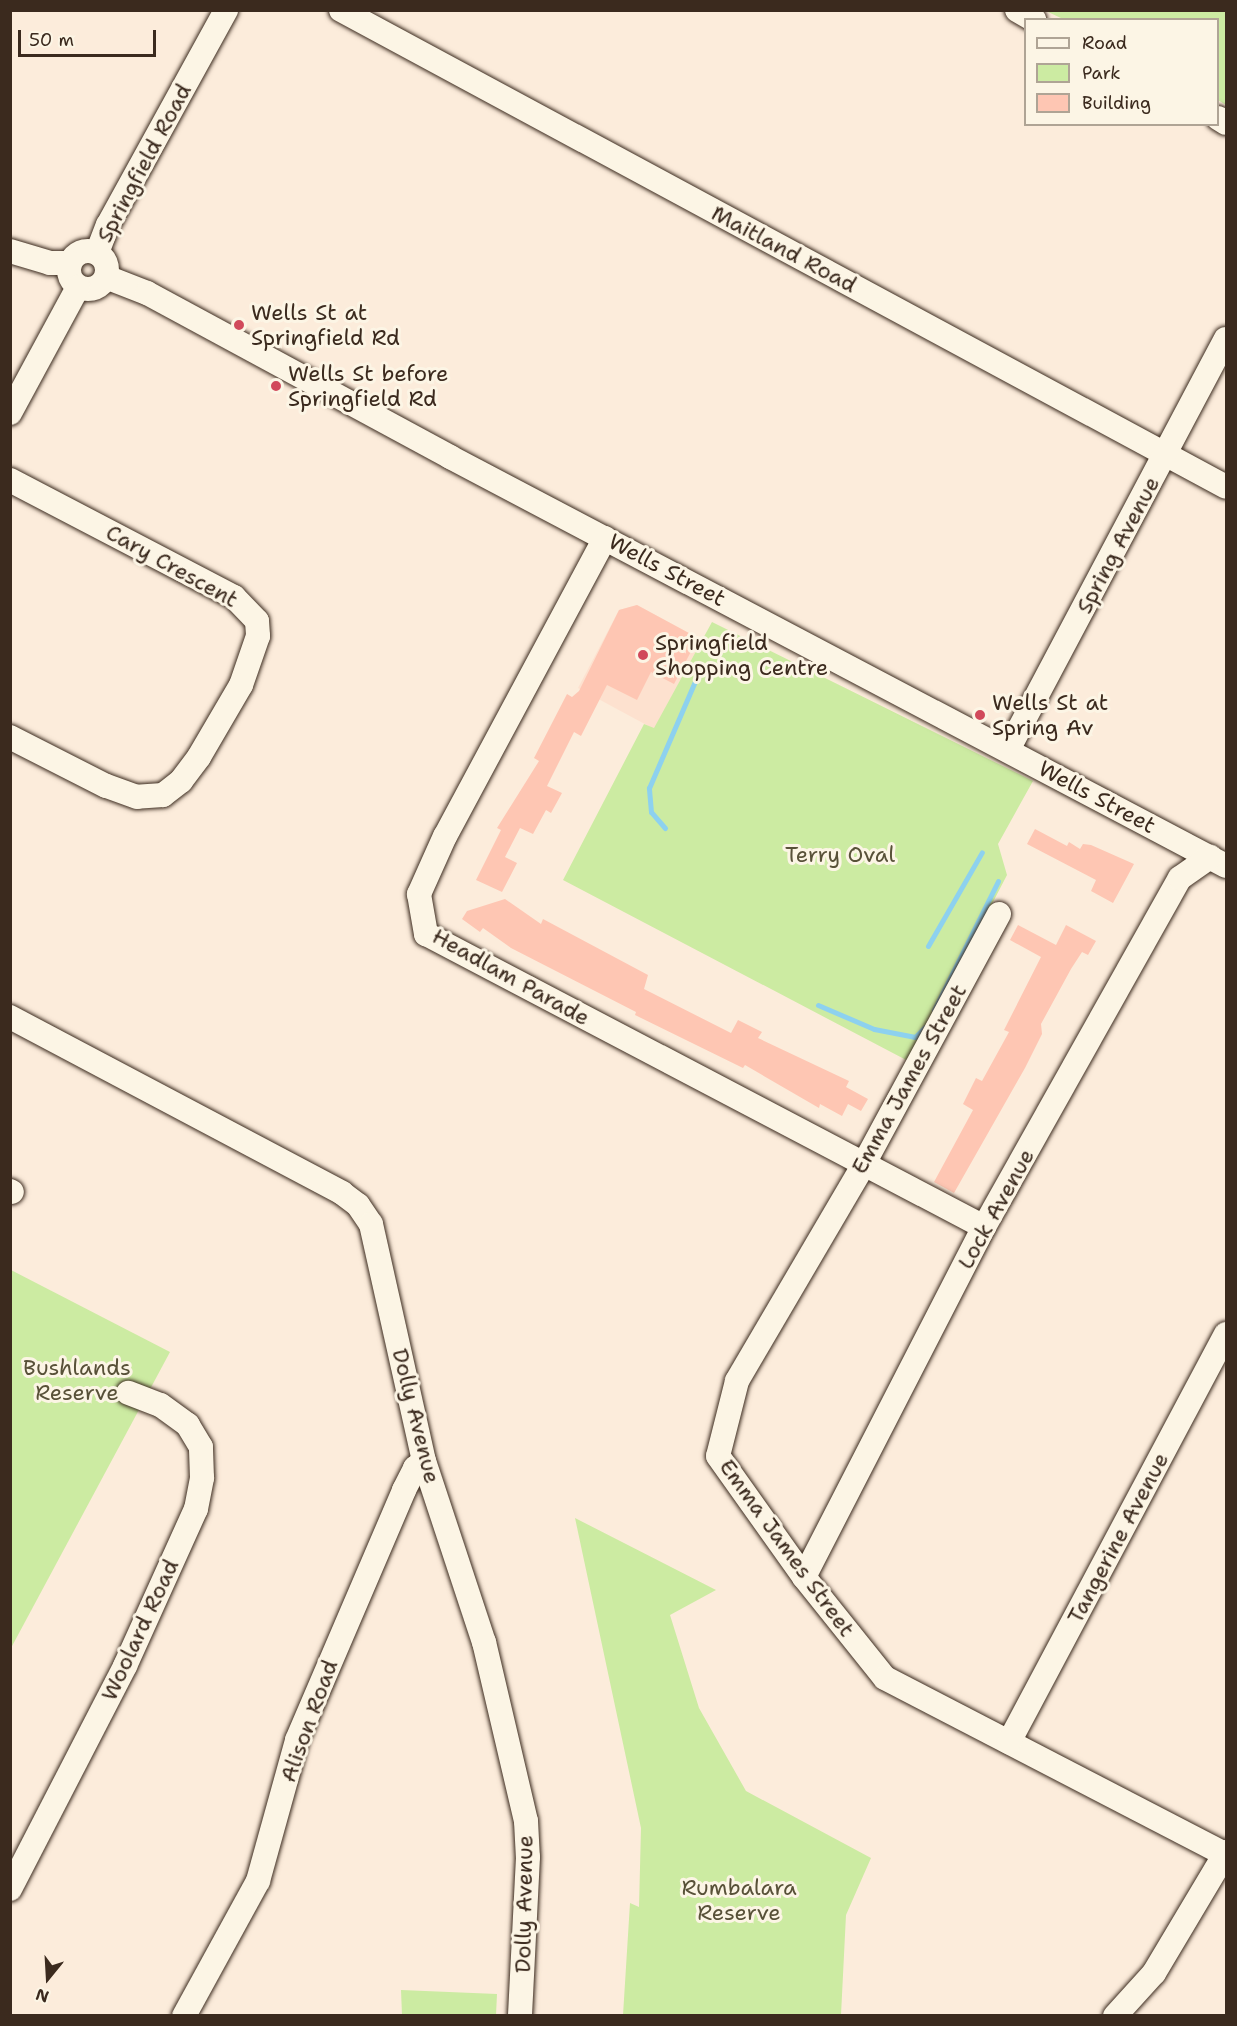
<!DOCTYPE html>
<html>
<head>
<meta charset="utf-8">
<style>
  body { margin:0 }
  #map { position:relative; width:1237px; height:2026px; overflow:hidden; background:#fcecdb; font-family:"Shantell Sans",sans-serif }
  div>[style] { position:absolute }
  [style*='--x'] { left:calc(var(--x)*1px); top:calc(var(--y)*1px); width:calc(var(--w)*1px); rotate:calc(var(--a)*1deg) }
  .built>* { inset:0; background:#fde1cf }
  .green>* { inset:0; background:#cceba2 }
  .stream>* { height:5px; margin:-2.5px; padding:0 2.5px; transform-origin:2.5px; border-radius:2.5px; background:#8dd1ef }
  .building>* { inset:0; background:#fec6b3 }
  .roads { filter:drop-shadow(0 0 2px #3b2a1e) drop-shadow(0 0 2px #3b2a1e) }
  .minor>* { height:24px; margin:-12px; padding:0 12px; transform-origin:12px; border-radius:12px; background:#fcf5e5 }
  .minor>.ring { margin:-12px; padding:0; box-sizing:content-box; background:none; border:24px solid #fcf5e5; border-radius:50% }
  .dots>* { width:16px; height:16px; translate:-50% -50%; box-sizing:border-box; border:3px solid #fcf5e5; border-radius:50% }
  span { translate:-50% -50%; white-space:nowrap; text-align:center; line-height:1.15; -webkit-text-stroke:6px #fcf5e5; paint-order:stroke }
  .street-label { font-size:22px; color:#3b2a1e }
  .poi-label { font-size:22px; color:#3b2a1e }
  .left { translate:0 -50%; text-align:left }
  .park-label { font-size:22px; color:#585138 }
  .frame { position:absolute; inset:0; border:12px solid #3b2a1e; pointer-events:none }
  .legend { position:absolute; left:1024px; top:18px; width:195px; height:108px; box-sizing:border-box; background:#fcf5e5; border:2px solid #afa495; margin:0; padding:8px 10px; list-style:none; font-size:18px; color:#3b2a1e }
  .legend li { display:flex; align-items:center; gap:12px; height:30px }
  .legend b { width:30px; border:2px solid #afa495 }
  .north { position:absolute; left:18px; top:1948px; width:60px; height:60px; -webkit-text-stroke:4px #fcf5e5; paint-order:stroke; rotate:198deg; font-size:16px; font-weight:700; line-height:24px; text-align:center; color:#3b2a1e }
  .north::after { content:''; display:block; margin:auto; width:21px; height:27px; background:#3b2a1e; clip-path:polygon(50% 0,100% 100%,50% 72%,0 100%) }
  .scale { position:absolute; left:18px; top:30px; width:138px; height:27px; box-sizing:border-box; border:3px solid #3b2a1e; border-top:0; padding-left:8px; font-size:18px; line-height:21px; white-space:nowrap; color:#3b2a1e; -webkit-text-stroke:4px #fcf5e5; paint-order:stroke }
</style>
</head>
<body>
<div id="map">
  <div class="built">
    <i style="clip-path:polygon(637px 605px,702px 640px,654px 729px,578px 688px,619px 610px)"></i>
  </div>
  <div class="green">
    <i style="clip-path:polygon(1046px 11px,1226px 11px,1226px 105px,1218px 100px,1218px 20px,1063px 19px)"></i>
    <i style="clip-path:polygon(712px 622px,1033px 781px,998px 844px,1007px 875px,910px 1062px,563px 880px,644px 724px,654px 728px)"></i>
    <i style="clip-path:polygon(11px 1270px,170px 1352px,11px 1648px)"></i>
    <i style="clip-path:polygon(575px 1518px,716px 1590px,670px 1615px,699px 1708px,746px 1791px,871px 1858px,846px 1915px,841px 2015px,623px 2015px,630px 1903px,639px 1907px,641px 1828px)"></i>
    <i style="clip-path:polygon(401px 1990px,497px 1994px,496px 2015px,402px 2015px)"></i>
  </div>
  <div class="stream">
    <i style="--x:665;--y:828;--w:21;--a:-131"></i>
    <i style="--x:651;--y:812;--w:24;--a:-95"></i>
    <i style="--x:649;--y:788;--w:119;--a:-66.7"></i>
    <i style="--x:928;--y:946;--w:108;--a:-60.1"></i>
    <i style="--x:818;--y:1005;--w:61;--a:23.2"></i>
    <i style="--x:874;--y:1029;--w:42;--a:11"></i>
    <i style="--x:915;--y:1037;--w:14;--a:-45"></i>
    <i style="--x:934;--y:1010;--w:144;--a:-63.6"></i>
  </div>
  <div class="building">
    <i style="clip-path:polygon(637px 605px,698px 638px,674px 684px,651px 672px,637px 700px,607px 685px,581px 736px,574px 732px,547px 786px,562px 793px,551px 813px,546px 810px,533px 834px,520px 828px,505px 857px,517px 863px,502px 892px,476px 880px,501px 830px,497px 828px,539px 761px,534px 758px,567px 694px,572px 697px,579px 691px,619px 610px)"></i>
    <i style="clip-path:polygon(1035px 829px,1067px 846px,1069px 842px,1080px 849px,1083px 844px,1091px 845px,1134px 864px,1113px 903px,1091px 891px,1096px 880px,1027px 844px)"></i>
    <i style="clip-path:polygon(505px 899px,541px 924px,543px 919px,648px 975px,644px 989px,731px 1033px,738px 1020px,762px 1032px,758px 1038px,849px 1081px,846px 1087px,868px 1099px,861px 1111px,848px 1104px,842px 1116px,820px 1104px,819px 1108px,745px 1065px,743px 1068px,635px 1015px,636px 1012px,511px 948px,483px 928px,480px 932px,462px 919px,467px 911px)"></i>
    <i style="clip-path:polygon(1018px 925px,1056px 945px,1066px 925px,1096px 941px,1088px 955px,1082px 952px,1071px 969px,1041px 1024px,1042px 1034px,1025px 1068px,954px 1193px,934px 1182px,973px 1110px,963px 1104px,976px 1078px,982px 1081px,1009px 1032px,1004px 1030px,1041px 957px,1010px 940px)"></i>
  </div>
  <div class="roads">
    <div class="minor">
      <i style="--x:341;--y:10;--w:1005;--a:28.32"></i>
      <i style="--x:1017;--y:10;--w:20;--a:30"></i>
      <i style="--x:1218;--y:118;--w:9;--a:32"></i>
      <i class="ring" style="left:69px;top:251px;width:14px;height:14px"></i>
      <i style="--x:10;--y:251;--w:42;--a:16.7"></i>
      <i style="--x:50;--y:263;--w:20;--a:0"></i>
      <i style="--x:97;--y:253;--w:30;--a:-69"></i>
      <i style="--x:108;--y:225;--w:245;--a:-61.2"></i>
      <i style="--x:106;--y:277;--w:44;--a:21.3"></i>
      <i style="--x:147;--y:293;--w:345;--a:28.4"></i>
      <i style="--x:450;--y:457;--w:877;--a:27.79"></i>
      <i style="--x:10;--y:413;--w:143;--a:-61.6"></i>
      <i style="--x:10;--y:480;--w:253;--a:27.6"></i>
      <i style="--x:234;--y:597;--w:33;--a:46"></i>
      <i style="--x:257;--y:621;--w:15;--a:86"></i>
      <i style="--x:258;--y:636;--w:52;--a:109.1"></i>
      <i style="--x:241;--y:685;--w:83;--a:120.3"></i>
      <i style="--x:199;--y:757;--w:30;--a:127"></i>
      <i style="--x:181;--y:781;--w:23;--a:142"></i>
      <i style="--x:163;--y:795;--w:26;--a:176"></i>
      <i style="--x:137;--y:797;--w:33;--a:-160"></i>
      <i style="--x:106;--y:786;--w:108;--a:-153"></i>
      <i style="--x:605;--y:538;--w:338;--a:118.2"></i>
      <i style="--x:445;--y:836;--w:64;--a:114.1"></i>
      <i style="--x:419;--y:894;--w:41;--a:80.1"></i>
      <i style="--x:426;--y:934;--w:630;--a:27.7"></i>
      <i style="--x:1008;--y:750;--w:465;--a:-62.1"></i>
      <i style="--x:999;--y:914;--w:286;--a:118.4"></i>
      <i style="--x:863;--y:1166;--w:249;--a:120.4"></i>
      <i style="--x:737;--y:1381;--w:77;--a:104.2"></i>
      <i style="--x:718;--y:1456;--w:148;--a:54.6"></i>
      <i style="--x:804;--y:1577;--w:129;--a:51.3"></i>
      <i style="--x:885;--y:1678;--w:384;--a:27.4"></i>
      <i style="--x:10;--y:1017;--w:376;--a:27.9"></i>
      <i style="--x:342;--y:1193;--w:20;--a:37"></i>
      <i style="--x:358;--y:1205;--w:23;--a:56"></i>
      <i style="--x:371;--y:1224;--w:243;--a:77.4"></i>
      <i style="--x:424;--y:1461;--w:191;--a:71.7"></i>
      <i style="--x:484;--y:1642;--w:184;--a:76.8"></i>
      <i style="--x:526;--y:1821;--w:36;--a:87"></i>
      <i style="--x:528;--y:1857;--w:159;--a:92.9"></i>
      <i style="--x:10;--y:1191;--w:2;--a:27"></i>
      <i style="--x:804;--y:1577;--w:394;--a:-62.8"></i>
      <i style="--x:984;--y:1227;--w:400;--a:-60.7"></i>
      <i style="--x:1180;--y:878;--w:37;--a:-35"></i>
      <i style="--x:1009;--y:1742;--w:462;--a:-62"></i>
      <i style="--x:10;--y:1889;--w:251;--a:-62.7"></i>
      <i style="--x:125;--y:1666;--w:172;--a:-65.7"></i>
      <i style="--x:196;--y:1509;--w:32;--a:-79"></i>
      <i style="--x:202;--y:1478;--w:31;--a:-92"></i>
      <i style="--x:201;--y:1447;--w:26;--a:-121"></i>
      <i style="--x:188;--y:1425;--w:34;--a:-144"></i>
      <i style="--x:160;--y:1405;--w:34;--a:-159"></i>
      <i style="--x:184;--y:2016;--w:154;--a:-61.3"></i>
      <i style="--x:258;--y:1881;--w:146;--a:-74.5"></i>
      <i style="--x:297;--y:1740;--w:272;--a:-66.8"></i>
      <i style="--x:404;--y:1490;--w:25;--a:-63"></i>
      <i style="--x:415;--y:1468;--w:11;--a:-38"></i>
      <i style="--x:1115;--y:2016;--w:58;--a:-47.8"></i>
      <i style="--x:1154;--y:1973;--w:141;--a:-59.2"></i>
    </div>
  </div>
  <div class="dots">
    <i style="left:239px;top:325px;background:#d1495b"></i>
    <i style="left:276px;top:386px;background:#d1495b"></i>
    <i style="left:643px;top:655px;background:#d1495b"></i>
    <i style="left:980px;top:715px;background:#d1495b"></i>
  </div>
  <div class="street-label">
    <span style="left:144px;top:163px;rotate:-62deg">Springfield Road</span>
    <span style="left:784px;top:249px;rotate:28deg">Maitland Road</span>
    <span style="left:1118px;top:545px;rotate:-62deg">Spring Avenue</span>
    <span style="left:172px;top:566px;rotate:29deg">Cary Crescent</span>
    <span style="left:667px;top:570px;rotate:28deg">Wells Street</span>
    <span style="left:1097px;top:797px;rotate:28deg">Wells Street</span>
    <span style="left:511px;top:977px;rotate:29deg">Headlam Parade</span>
    <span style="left:909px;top:1079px;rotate:-61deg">Emma James Street</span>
    <span style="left:996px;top:1209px;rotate:-61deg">Lock Avenue</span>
    <span style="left:416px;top:1416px;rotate:76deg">Dolly Avenue</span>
    <span style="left:1118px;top:1538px;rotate:-62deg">Tangerine Avenue</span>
    <span style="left:787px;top:1548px;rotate:54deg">Emma James Street</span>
    <span style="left:140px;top:1630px;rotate:-65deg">Woolard Road</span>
    <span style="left:309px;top:1721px;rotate:-70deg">Alison Road</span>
    <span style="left:524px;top:1904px;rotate:-89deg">Dolly Avenue</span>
  </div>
  <div class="poi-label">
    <span class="left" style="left:251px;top:325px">Wells St at<br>Springfield Rd</span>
    <span class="left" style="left:288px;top:386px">Wells St before<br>Springfield Rd</span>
    <span class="left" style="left:655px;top:655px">Springfield<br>Shopping Centre</span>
    <span class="left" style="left:992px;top:715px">Wells St at<br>Spring Av</span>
  </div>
  <div class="park-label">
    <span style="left:840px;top:855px">Terry Oval</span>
    <span style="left:77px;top:1380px">Bushlands<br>Reserve</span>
    <span style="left:739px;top:1900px">Rumbalara<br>Reserve</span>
  </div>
  <div class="frame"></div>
  <ul class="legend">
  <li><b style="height:8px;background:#fcf5e5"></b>Road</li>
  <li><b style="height:16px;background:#cceba2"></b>Park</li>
  <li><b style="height:16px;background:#fec6b3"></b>Building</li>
  </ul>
  <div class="north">N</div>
  <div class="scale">50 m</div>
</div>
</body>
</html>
